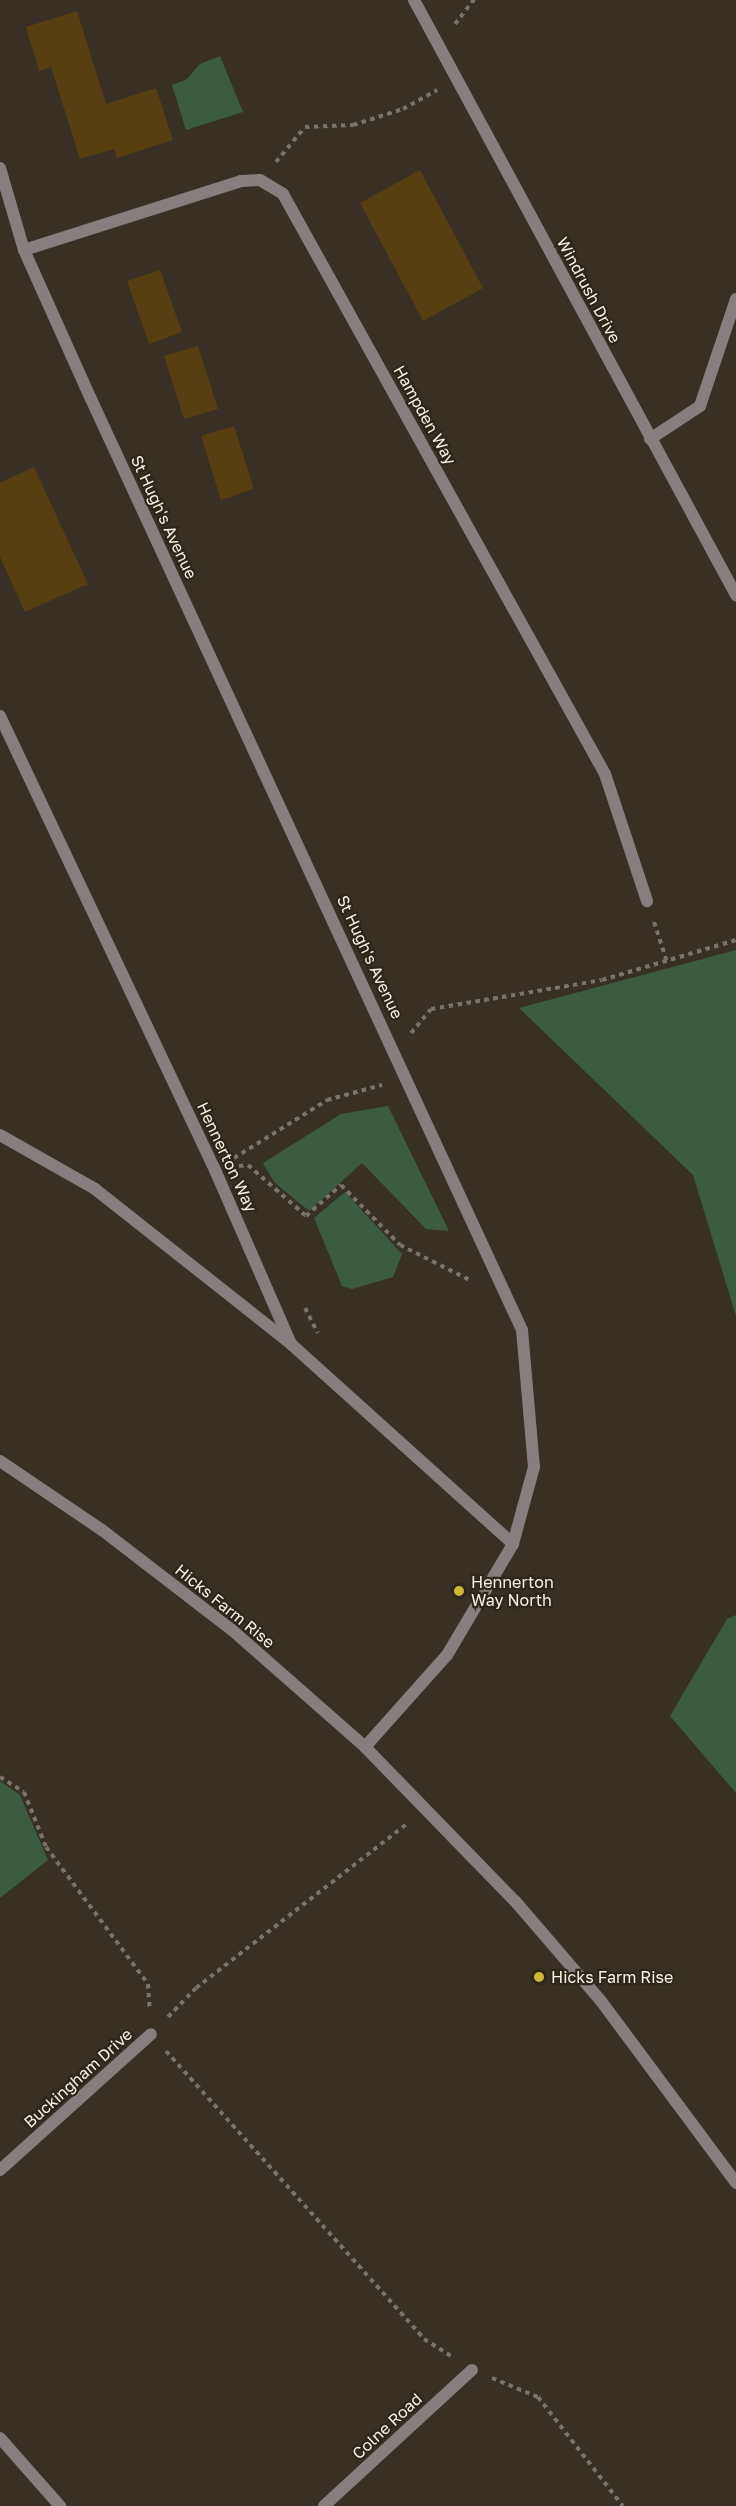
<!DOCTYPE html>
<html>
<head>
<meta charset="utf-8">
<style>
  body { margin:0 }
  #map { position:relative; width:736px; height:2506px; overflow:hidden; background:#383024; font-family:"Golos Text",sans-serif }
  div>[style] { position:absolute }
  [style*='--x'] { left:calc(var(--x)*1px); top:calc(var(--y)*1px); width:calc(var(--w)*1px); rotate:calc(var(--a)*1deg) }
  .green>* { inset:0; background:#3b5c42 }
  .building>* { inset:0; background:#573f12 }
  .path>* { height:4px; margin-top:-2px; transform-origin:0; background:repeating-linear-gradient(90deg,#7a7369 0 4.5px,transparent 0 9px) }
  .lane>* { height:12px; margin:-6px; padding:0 6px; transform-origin:6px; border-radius:6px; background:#867e7f }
  .street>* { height:12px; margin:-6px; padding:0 6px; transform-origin:6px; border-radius:6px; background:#867e7f }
  .dots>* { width:16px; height:16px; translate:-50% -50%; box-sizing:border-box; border:3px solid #2e261a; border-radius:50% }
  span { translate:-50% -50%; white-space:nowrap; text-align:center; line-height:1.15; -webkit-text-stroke:4.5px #2e261a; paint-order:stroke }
  .street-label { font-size:16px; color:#f6f1e9 }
  .poi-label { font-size:16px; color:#f6f1e9 }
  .left { translate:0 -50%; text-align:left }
</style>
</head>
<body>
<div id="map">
  <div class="green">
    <i style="clip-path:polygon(220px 56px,243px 112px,186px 130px,172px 85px,187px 79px,200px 64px)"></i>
    <i style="clip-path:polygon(736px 950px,736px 1316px,693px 1175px,519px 1008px)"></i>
    <i style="clip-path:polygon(388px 1106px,449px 1231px,426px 1229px,362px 1163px,309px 1211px,274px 1182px,263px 1163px,341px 1114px)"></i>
    <i style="clip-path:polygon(345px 1192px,402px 1254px,393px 1277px,352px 1289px,342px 1286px,314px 1218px)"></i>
    <i style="clip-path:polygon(736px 1615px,736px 1793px,670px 1716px,727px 1619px)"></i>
    <i style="clip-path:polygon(0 1781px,20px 1795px,48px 1860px,0 1898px)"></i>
  </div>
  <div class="building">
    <i style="clip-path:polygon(77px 11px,106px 104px,156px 88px,173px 140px,117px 158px,114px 149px,80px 159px,51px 67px,39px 71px,26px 27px)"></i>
    <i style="clip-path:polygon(420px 170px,483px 288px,423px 321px,360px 203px)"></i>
    <i style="clip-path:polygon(160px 270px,182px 332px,149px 344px,127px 281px)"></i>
    <i style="clip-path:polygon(198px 346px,218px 409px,184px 419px,164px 356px)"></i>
    <i style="clip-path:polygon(234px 426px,254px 489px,221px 500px,201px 436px)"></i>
    <i style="clip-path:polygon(34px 467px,88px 584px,25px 612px,0 557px,0 483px)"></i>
  </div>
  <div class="path">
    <i style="--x:455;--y:24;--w:31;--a:-52"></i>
    <i style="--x:276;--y:162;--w:45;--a:-50.4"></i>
    <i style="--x:305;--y:127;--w:48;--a:-2.4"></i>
    <i style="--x:353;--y:125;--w:52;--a:-17.7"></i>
    <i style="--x:403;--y:109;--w:39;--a:-29"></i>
    <i style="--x:654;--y:922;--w:40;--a:72"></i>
    <i style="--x:411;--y:1033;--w:31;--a:-50"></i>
    <i style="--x:431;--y:1009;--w:173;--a:-9.6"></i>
    <i style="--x:602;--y:980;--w:140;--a:-16.6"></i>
    <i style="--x:234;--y:1158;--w:110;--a:-31.9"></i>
    <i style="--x:327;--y:1100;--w:57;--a:-15.3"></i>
    <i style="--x:239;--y:1166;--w:9;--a:-6"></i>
    <i style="--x:248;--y:1165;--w:77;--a:41.3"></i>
    <i style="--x:306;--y:1216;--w:47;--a:-41.5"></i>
    <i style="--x:341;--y:1185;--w:84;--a:45.5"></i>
    <i style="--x:400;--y:1245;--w:78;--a:26.6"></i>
    <i style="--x:305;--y:1308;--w:28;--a:63"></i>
    <i style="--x:0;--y:1777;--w:28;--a:32"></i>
    <i style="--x:24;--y:1792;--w:59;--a:68.2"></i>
    <i style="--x:46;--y:1847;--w:171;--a:53.3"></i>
    <i style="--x:148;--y:1984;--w:26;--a:86"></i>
    <i style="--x:168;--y:2017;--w:40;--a:-46"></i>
    <i style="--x:196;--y:1988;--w:267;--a:-37.9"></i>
    <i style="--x:166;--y:2051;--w:387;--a:48.1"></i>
    <i style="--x:424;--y:2339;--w:32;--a:32"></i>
    <i style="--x:492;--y:2378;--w:50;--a:22.4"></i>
    <i style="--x:538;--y:2397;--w:138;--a:52.1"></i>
  </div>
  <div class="lane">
    <i style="--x:650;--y:439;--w:60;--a:-33.4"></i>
    <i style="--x:700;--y:406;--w:113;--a:-71.4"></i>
    <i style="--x:0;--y:1135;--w:109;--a:29.6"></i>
    <i style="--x:95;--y:1189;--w:250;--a:38.3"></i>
  </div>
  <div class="street">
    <i style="--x:414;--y:0;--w:677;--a:61.58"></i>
    <i style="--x:0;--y:168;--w:85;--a:73.7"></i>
    <i style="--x:24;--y:250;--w:163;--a:65.8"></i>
    <i style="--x:91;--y:399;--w:1026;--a:65.16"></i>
    <i style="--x:522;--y:1330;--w:138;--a:85"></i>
    <i style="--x:534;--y:1467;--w:80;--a:105.3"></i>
    <i style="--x:513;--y:1544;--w:129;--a:120.7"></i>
    <i style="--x:447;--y:1655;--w:123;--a:131.7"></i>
    <i style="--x:24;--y:250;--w:228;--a:-17.6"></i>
    <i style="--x:241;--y:181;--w:19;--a:-3"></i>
    <i style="--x:260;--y:180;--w:27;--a:31"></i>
    <i style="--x:283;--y:194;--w:663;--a:60.96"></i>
    <i style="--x:605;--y:774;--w:134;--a:71.7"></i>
    <i style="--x:0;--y:716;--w:502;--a:64.66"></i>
    <i style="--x:215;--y:1170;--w:190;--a:66.4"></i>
    <i style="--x:291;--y:1344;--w:299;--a:42"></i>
    <i style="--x:0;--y:1461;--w:123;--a:34.1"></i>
    <i style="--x:102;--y:1530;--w:164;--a:37.6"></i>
    <i style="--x:232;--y:1630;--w:177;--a:41.3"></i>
    <i style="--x:365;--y:1747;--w:215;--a:45.8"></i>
    <i style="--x:515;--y:1901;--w:132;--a:49.3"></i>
    <i style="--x:601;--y:2001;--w:227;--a:53.4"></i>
    <i style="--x:0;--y:2170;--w:203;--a:-42"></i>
    <i style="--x:0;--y:2438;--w:91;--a:48.6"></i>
    <i style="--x:324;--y:2506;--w:201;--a:-42.6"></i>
  </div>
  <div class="dots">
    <i style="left:459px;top:1591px;background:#d0b736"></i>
    <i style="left:539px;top:1977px;background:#d0b736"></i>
  </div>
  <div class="street-label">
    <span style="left:589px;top:290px;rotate:62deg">Windrush Drive</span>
    <span style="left:425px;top:415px;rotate:61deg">Hampden Way</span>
    <span style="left:164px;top:517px;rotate:65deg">St Hugh's Avenue</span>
    <span style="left:370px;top:957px;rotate:65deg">St Hugh's Avenue</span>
    <span style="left:227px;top:1157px;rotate:65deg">Hennerton Way</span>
    <span style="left:225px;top:1606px;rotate:39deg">Hicks Farm Rise</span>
    <span style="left:78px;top:2078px;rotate:-42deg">Buckingham Drive</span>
    <span style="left:387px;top:2426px;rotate:-43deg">Colne Road</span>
  </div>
  <div class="poi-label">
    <span class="left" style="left:471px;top:1591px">Hennerton<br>Way North</span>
    <span class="left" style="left:551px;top:1977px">Hicks Farm Rise</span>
  </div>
</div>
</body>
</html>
